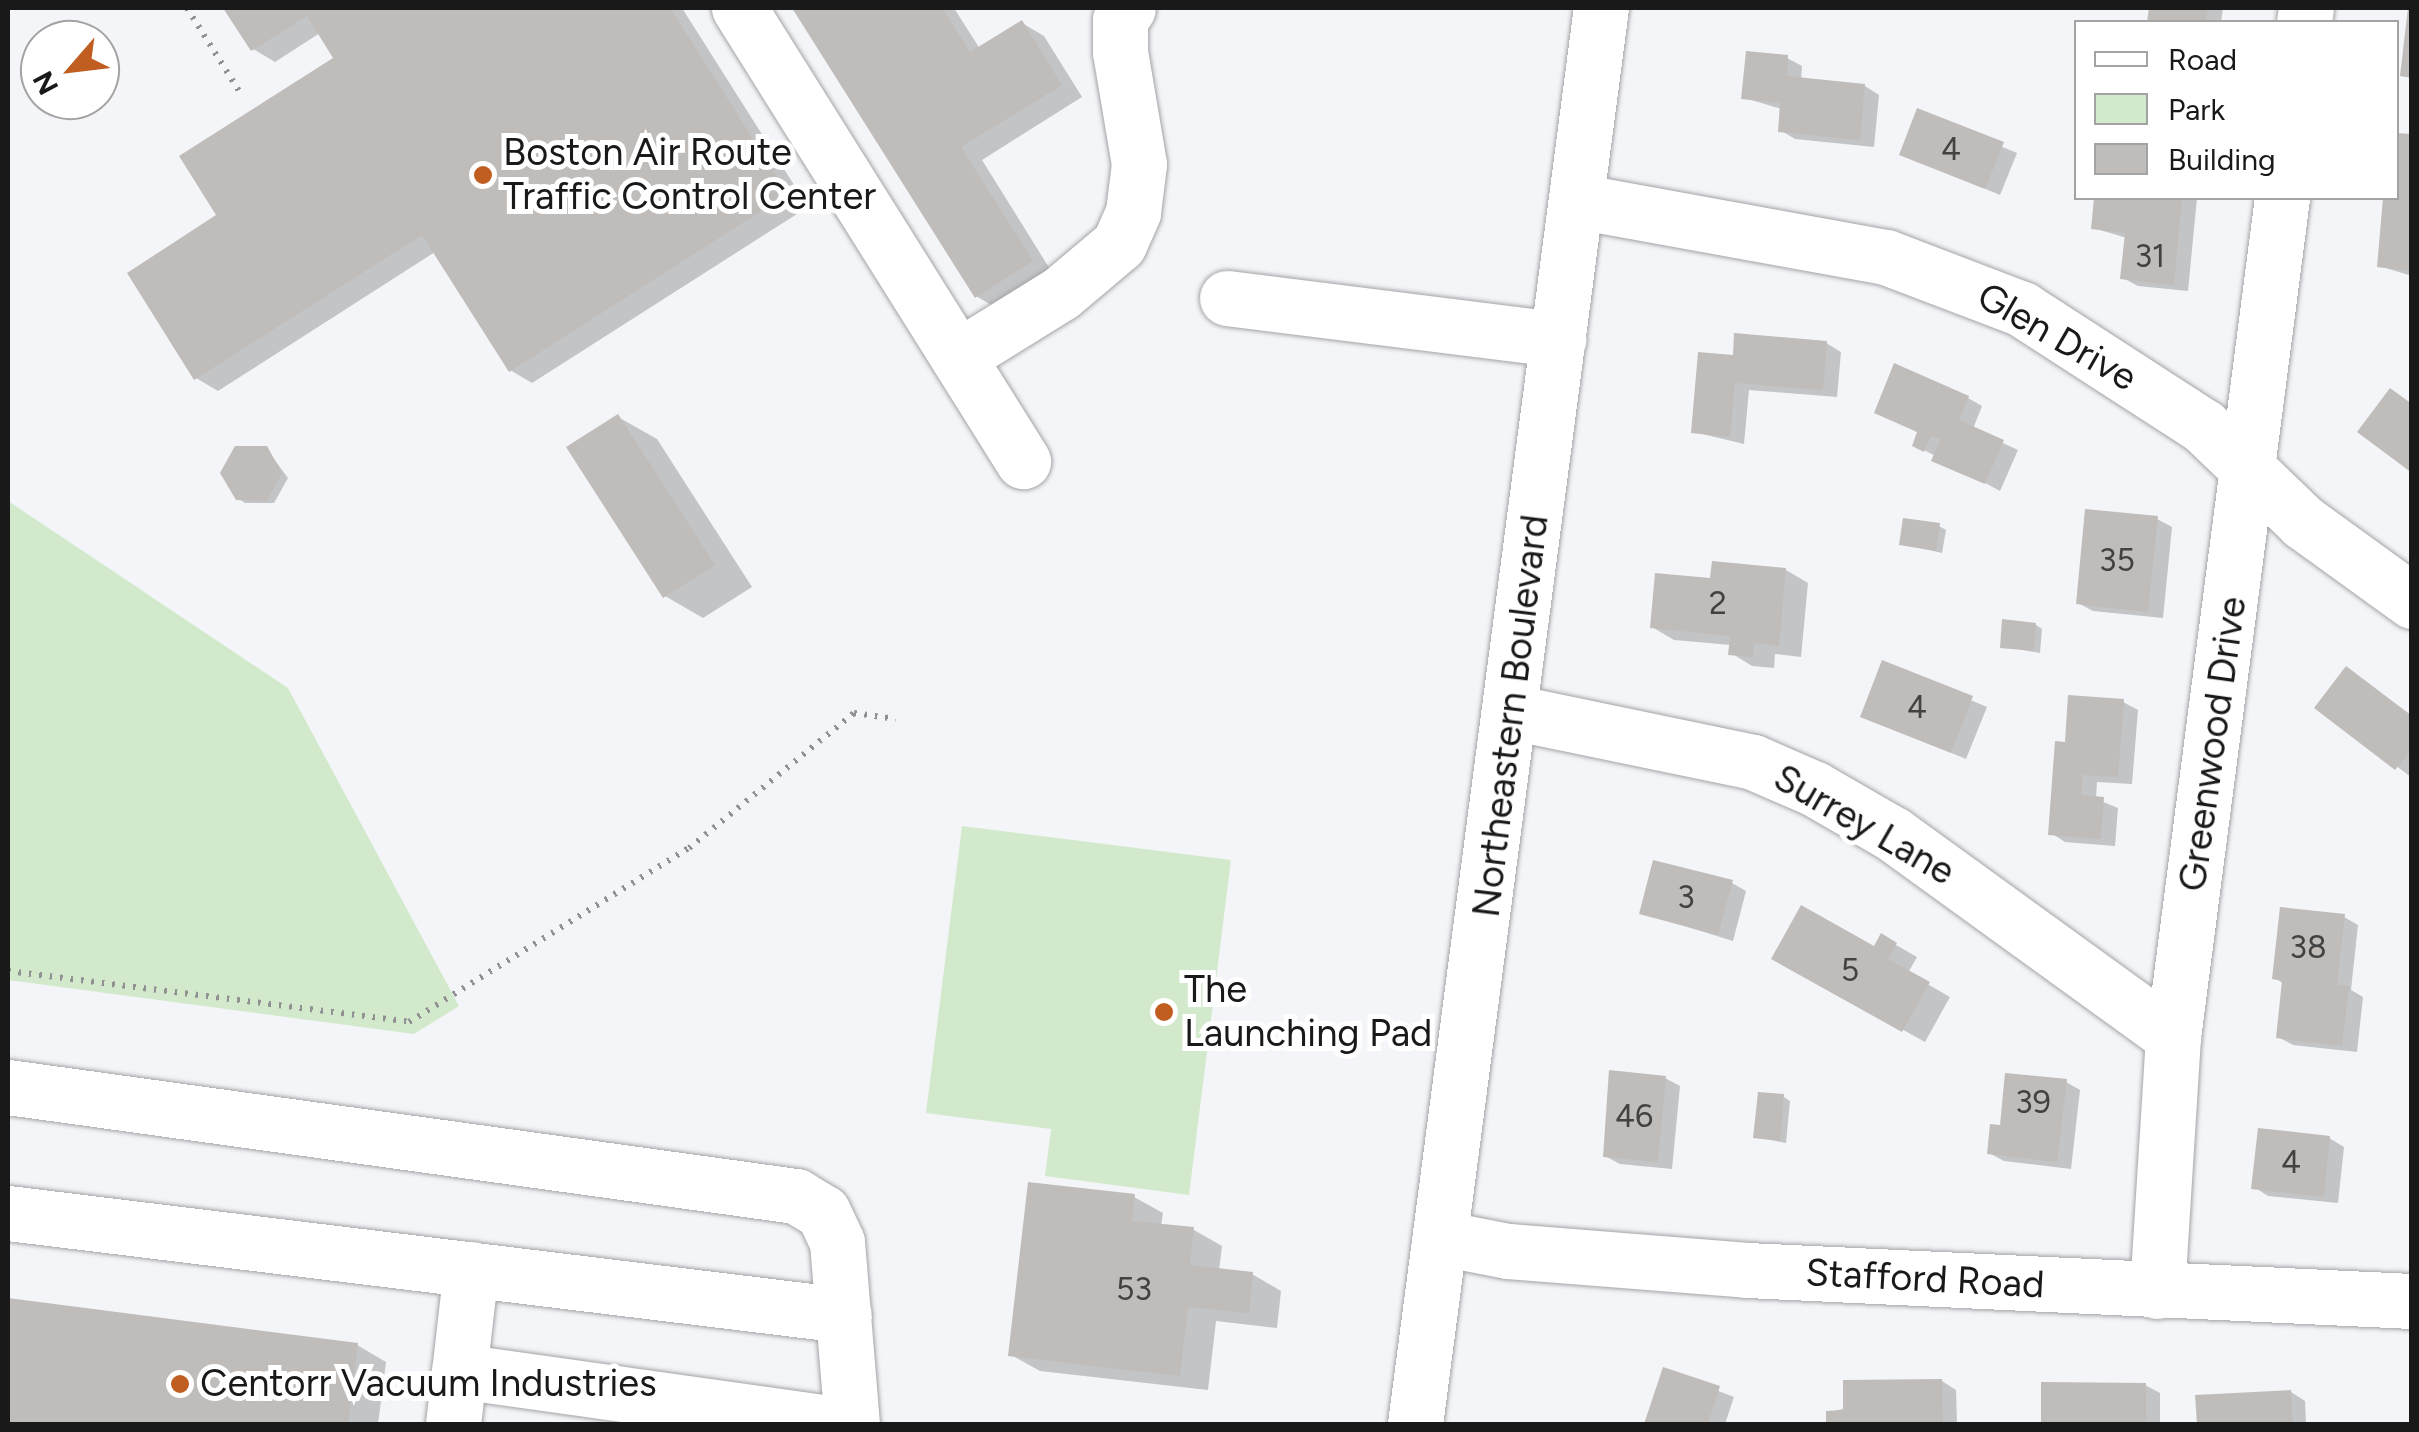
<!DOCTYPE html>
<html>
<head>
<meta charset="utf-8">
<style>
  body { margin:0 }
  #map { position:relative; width:2419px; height:1432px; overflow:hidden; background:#f4f5f8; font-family:Figtree,sans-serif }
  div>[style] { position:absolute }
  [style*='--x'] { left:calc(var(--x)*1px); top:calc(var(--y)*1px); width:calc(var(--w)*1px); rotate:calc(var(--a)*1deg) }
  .green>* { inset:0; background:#d2eacb }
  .shadow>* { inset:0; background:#0003 }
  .building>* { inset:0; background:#bfbcba }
  .path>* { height:6px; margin-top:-3px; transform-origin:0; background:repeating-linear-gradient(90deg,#919193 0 2.5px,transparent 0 10.5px) }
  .roads { filter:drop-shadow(0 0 2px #a3a4a7) drop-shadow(0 0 2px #a3a4a7) }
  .minor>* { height:55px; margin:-27.5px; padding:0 27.5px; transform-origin:27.5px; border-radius:27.5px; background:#fff }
  .dots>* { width:28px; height:28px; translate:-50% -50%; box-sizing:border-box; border:5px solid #fff; border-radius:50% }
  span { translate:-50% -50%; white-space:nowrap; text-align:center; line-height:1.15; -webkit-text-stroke:10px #fff; paint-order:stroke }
  .number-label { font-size:32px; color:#424242 }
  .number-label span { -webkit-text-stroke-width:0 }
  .poi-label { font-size:38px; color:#19191a }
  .left { translate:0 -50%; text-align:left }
  .street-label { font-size:38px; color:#19191a }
  .frame { position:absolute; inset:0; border:10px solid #19191a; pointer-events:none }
  .legend { position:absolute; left:2074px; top:20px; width:325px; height:180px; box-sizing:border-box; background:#fff; border:2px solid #a3a3a3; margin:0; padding:12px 18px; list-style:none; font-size:30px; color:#19191a }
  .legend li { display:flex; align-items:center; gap:20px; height:50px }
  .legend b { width:50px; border:2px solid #a3a3a3 }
  .north { position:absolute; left:20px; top:20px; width:100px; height:100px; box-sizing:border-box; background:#fff; border:2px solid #a3a3a3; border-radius:50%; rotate:242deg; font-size:28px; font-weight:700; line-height:40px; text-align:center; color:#19191a }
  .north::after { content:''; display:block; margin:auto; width:35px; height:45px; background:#bf5e20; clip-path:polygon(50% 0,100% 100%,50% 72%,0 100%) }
</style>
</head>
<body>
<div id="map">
  <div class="green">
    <i style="clip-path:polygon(8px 501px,288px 688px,459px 1006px,414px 1034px,8px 980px)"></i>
    <i style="clip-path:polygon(962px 826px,1231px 860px,1189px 1195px,1045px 1176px,1051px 1129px,926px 1113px)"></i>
  </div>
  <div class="shadow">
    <i style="clip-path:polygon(226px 8px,682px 8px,808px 207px,532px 383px,510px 370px,435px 252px,218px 391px,196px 378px,220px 216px,337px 58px,320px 33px,275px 62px,253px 49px)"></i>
    <i style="clip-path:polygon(795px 8px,954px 8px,980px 49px,1022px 23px,1044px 36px,1082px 97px,982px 160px,1053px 274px,998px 309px,976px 296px)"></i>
    <i style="clip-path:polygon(2152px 8px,2223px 8px,2221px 22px,2150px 22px)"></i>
    <i style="clip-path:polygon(1787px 58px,1802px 66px,1801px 80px,1865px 86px,1879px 95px,1874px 147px,1795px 139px,1780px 130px,1782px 109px,1744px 98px)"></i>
    <i style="clip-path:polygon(1918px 112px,2017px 153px,2000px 195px,1902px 154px)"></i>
    <i style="clip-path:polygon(2412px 137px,2412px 276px,2379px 266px,2386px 198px,2396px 198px)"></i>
    <i style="clip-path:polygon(2097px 198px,2197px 198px,2188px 291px,2138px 286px,2123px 278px,2127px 238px,2093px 228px)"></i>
    <i style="clip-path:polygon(1826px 343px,1841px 352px,1837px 397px,1749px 390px,1744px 444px,1694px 432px,1735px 358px)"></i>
    <i style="clip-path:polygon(1968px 398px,1982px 406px,1973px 429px,2018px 450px,2000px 491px,1915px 445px)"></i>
    <i style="clip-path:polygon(618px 417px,657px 439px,752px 587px,703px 618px,665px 596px)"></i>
    <i style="clip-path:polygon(266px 448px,288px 478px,274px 503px,245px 503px,238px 498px)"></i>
    <i style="clip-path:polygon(2157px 519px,2172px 527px,2163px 618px,2093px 611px,2078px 603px)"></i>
    <i style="clip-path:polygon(1939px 526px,1946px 530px,1942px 553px,1902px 544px)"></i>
    <i style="clip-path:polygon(1786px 570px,1808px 583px,1801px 657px,1775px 654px,1774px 668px,1752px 666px,1731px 653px,1731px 645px,1674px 640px,1652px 627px,1712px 581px)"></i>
    <i style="clip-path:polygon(2036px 625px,2042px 629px,2040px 653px,2002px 646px)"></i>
    <i style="clip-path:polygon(1884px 663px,1987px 707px,1966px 759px,1863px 716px)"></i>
    <i style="clip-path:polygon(2347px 669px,2412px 716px,2411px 777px,2318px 707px)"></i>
    <i style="clip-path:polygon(2123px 702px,2138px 710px,2132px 784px,2097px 782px,2096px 799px,2118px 808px,2115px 846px,2065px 842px,2051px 833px,2067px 745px)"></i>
    <i style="clip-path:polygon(1732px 883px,1746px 891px,1733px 941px,1642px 913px)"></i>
    <i style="clip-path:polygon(2344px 917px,2358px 925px,2351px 990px,2363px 997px,2357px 1052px,2293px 1045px,2278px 1037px,2284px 984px,2275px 978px)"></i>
    <i style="clip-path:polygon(1882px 937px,1917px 957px,1908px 973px,1950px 997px,1925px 1042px,1774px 958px,1875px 950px)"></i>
    <i style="clip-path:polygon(1665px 1078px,1680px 1086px,1672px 1169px,1620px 1164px,1605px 1156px)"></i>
    <i style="clip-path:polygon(2066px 1082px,2080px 1090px,2071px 1169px,2004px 1161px,1989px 1153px,2002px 1128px)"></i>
    <i style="clip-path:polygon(1784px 1097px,1790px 1101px,1786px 1143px,1756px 1137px)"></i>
    <i style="clip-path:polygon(2329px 1138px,2344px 1147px,2338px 1203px,2268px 1196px,2254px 1187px)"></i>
    <i style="clip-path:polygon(1134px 1197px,1163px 1213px,1161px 1226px,1194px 1230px,1222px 1246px,1219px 1271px,1252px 1274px,1281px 1291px,1277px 1328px,1216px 1321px,1208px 1390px,1040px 1371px,1011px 1355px)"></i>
    <i style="clip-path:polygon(8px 1300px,357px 1345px,386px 1362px,378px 1424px,8px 1424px)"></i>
    <i style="clip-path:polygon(1664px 1370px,1734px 1397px,1725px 1424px,1647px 1424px)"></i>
    <i style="clip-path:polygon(1942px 1381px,1956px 1390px,1957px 1424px,1828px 1424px,1828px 1413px)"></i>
    <i style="clip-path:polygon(2044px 1385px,2145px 1385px,2160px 1393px,2160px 1424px,2044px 1424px)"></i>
    <i style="clip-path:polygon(2291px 1392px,2305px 1401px,2306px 1424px,2199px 1424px,2198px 1397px)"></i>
  </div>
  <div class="building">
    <i style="clip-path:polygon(223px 8px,670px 8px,788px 194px,509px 372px,422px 235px,194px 380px,127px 273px,216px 215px,179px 156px,333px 58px,307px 16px,251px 51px)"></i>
    <i style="clip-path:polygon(792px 8px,942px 8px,970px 52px,1022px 20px,1062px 85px,961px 147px,1033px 261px,975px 298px)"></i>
    <i style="clip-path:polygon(2149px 8px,2208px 8px,2206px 22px,2147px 22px)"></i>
    <i style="clip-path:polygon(2408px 8px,2412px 8px,2412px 78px,2400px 76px)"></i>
    <i style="clip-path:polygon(1746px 51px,1788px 55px,1787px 76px,1865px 84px,1860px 140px,1778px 132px,1780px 103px,1741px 99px)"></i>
    <i style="clip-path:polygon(1917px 108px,2004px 142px,1985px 189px,1899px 155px)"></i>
    <i style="clip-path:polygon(2396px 133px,2412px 134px,2412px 271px,2377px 267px,2383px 198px,2396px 198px)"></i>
    <i style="clip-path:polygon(2094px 198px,2182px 198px,2174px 285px,2120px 279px,2125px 233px,2091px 229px)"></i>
    <i style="clip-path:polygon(1734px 333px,1827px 341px,1823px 390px,1735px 383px,1730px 437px,1691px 433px,1698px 352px,1733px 355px)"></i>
    <i style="clip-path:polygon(1894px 363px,1969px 396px,1959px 420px,2004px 440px,1985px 484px,1931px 461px,1941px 439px,1931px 436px,1924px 452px,1912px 446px,1917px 432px,1874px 413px)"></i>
    <i style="clip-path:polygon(2390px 388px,2412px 404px,2412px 473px,2357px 432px)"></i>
    <i style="clip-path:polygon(618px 414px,715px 565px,663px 598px,566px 447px)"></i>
    <i style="clip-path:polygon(235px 446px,267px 446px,282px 473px,267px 501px,236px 500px,220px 473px)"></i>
    <i style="clip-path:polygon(2085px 509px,2158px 516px,2148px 612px,2076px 604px)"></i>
    <i style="clip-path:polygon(1903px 518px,1940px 523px,1936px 551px,1899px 545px)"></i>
    <i style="clip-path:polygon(1712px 561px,1786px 568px,1779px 646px,1754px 643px,1753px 657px,1728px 655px,1730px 636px,1650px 628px,1655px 573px,1710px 578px)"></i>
    <i style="clip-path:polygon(2002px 619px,2036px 623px,2034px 651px,2000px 648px)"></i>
    <i style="clip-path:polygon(1882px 660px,1973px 696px,1951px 753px,1860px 717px)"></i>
    <i style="clip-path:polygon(2346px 666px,2412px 716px,2412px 749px,2395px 770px,2314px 708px)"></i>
    <i style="clip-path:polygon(2068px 695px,2124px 699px,2118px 777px,2083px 775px,2081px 795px,2104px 797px,2101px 839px,2048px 835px,2055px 741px,2065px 742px)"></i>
    <i style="clip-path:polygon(1653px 860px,1733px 880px,1718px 935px,1639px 914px)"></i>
    <i style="clip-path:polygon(1801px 905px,1874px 946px,1881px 933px,1897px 943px,1888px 959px,1930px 982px,1902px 1032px,1771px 959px)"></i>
    <i style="clip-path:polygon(2280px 907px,2345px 914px,2337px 985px,2349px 986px,2342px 1046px,2276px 1038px,2282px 981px,2272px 979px)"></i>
    <i style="clip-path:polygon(1609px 1070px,1666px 1076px,1658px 1162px,1603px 1157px)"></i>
    <i style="clip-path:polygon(2005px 1073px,2067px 1079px,2057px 1162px,1987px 1154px,1990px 1124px,2000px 1125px)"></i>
    <i style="clip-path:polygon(1758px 1092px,1784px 1094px,1780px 1141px,1753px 1138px)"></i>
    <i style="clip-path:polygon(2258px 1128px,2330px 1136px,2324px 1197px,2251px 1189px)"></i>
    <i style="clip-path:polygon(1028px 1182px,1135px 1194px,1132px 1221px,1194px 1227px,1190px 1265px,1253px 1272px,1249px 1313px,1188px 1307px,1180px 1376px,1008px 1356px)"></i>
    <i style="clip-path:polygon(8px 1298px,358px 1343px,348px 1424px,8px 1424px)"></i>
    <i style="clip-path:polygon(1663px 1367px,1720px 1386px,1708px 1424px,1644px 1424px)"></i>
    <i style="clip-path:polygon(1942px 1379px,1943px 1424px,1826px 1424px,1826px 1411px,1843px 1410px,1843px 1380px)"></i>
    <i style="clip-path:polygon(2041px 1382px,2146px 1383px,2146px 1424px,2041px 1424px)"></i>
    <i style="clip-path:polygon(2291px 1390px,2293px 1424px,2197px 1424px,2195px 1395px)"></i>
  </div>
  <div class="path">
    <i style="--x:187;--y:8;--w:102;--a:57.9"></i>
    <i style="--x:8;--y:971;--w:404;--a:7.2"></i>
    <i style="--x:409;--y:1022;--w:330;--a:-31.9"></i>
    <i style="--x:689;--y:848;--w:213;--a:-39.3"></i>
    <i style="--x:854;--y:713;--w:42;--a:8.1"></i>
  </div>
  <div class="roads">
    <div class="minor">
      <i style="--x:739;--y:8;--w:535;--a:57.92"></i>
      <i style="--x:2304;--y:22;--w:14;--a:-82"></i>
      <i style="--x:1577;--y:201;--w:314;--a:10.3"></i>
      <i style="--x:1886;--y:257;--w:146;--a:20.9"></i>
      <i style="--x:2022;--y:309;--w:216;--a:32.9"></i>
      <i style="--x:2203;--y:426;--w:139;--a:43.8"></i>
      <i style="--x:2303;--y:522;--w:135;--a:35.9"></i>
      <i style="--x:1227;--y:298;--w:334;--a:7.1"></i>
      <i style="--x:958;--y:357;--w:121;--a:-31.9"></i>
      <i style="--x:1061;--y:293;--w:76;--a:-40.2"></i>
      <i style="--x:1119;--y:244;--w:35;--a:-66"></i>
      <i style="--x:1133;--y:212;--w:48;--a:-82.9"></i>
      <i style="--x:1139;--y:164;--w:114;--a:-99.6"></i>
      <i style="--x:1120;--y:52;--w:32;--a:-90"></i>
      <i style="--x:1120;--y:20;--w:14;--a:-56"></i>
      <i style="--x:1512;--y:712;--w:246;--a:11.7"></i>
      <i style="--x:1753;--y:762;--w:68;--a:23.5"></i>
      <i style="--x:1815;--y:789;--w:90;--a:30"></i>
      <i style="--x:1893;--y:834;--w:346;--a:35.9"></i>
      <i style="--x:8;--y:1087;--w:796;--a:7.88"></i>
      <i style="--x:796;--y:1196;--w:31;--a:31"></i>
      <i style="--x:823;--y:1212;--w:33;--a:65"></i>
      <i style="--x:837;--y:1242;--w:183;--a:85.3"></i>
      <i style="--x:8;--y:1213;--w:842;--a:6.96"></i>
      <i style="--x:1441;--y:1238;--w:68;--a:11"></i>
      <i style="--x:1508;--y:1251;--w:240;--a:4.5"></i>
      <i style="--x:1747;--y:1270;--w:666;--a:2.67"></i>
      <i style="--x:2157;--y:1291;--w:255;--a:-86.4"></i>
      <i style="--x:2173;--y:1037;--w:846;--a:-82.6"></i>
      <i style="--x:459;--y:1371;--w:381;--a:8"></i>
      <i style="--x:453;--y:1424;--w:156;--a:-83.4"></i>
      <i style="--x:1415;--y:1424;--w:1428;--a:-82.52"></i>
    </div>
  </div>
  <div class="dots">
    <i style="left:483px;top:175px;background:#bf5e20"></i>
    <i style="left:1164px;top:1012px;background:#bf5e20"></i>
    <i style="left:180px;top:1384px;background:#bf5e20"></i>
  </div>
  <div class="number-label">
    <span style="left:1951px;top:149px">4</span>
    <span style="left:2150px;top:256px">31</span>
    <span style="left:2117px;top:560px">35</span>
    <span style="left:1718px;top:603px">2</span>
    <span style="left:1917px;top:707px">4</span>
    <span style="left:1686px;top:897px">3</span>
    <span style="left:2308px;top:947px">38</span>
    <span style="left:1850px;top:970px">5</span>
    <span style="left:2033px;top:1102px">39</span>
    <span style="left:1634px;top:1116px">46</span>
    <span style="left:2291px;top:1162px">4</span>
    <span style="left:1134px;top:1289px">53</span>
  </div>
  <div class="poi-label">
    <span class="left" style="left:503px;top:175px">Boston Air Route<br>Traffic Control Center</span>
    <span class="left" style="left:1184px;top:1012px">The<br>Launching Pad</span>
    <span class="left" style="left:200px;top:1384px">Centorr Vacuum Industries</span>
  </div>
  <div class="street-label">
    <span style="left:2057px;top:337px;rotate:30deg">Glen Drive</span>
    <span style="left:1511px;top:716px;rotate:-83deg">Northeastern Boulevard</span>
    <span style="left:2213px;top:744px;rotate:-82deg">Greenwood Drive</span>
    <span style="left:1864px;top:825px;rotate:30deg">Surrey Lane</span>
    <span style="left:1925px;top:1279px;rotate:3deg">Stafford Road</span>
  </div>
  <div class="frame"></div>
  <ul class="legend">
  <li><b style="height:12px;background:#fff"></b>Road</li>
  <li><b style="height:28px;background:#d2eacb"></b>Park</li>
  <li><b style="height:28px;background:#bfbcba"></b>Building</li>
  </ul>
  <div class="north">N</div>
</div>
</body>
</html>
